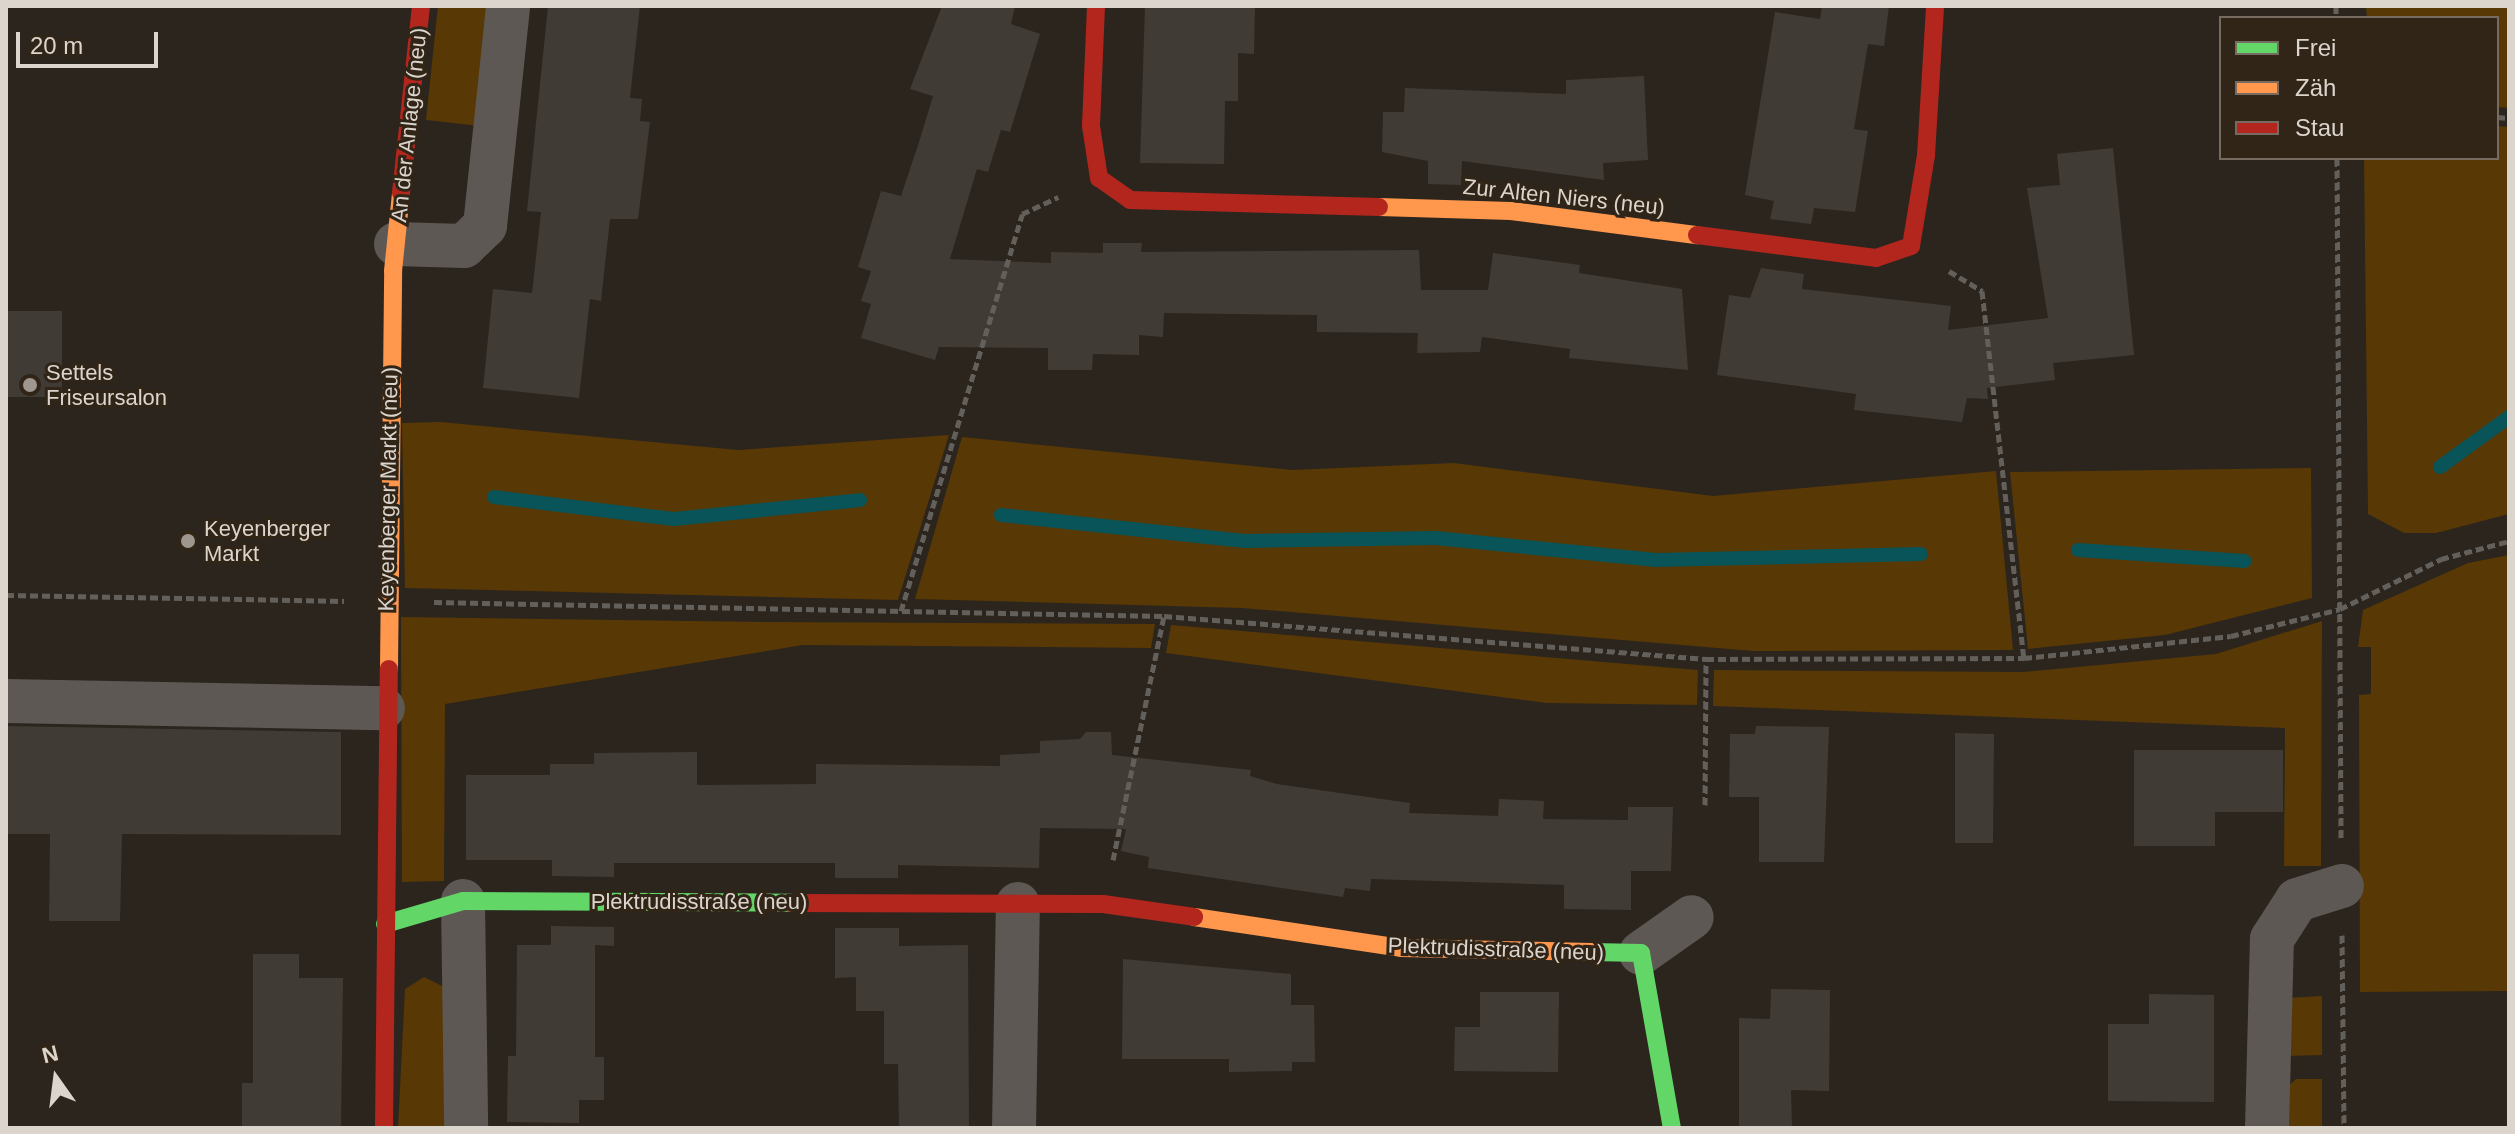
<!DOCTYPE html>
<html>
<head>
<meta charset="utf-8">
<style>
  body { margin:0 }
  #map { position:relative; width:2515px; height:1134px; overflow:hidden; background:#2b251e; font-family:Helvetica,sans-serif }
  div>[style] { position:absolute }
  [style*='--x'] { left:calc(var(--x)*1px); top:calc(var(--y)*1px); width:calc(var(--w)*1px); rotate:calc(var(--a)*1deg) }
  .green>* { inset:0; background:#583805 }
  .stream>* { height:14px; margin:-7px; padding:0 7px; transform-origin:7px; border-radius:7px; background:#085458 }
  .building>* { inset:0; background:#413b36 }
  .path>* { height:5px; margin-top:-2.5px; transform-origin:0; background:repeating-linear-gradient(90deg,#635f5a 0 8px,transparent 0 12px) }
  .street>* { height:44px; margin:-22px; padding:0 22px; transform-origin:22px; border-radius:22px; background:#5d5853 }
  .fast>* { height:18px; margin:-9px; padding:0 9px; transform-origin:9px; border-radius:9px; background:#63d668 }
  .slow>* { height:18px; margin:-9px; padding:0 9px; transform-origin:9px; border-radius:9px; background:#ff974d }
  .jam>* { height:18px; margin:-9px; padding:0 9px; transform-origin:9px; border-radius:9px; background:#b3261e }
  .dots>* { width:22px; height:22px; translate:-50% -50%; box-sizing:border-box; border:4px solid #312518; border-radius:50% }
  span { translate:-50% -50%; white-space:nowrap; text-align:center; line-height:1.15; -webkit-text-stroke:6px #312518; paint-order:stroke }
  .street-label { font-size:22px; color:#dcd5cd }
  .poi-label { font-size:22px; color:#dcd5cd }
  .left { translate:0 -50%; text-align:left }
  .frame { position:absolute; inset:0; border:8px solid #dcd5cd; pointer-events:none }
  .legend { position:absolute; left:2219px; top:16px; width:280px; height:144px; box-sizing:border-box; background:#312518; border:2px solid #756b60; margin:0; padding:10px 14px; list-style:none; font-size:24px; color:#dcd5cd }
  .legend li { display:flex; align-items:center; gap:16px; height:40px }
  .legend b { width:40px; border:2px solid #756b60 }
  .north { position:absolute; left:16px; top:1038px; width:80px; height:80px; -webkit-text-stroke:6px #312518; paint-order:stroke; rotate:346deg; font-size:22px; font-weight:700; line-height:32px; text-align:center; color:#dcd5cd }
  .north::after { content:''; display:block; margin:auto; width:28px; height:36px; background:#dcd5cd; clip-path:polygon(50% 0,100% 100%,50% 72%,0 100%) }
  .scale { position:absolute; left:16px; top:32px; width:142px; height:36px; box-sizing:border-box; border:4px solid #dcd5cd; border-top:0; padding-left:10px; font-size:24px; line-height:28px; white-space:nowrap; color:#dcd5cd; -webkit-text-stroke:6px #312518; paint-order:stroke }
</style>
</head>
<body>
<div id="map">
  <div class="green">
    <i style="clip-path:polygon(438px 6px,494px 6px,480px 126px,426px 120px)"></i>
    <i style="clip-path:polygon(2366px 6px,2509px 6px,2509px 108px,2497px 107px,2497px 18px,2367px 18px)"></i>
    <i style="clip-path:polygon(2497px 126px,2509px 127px,2509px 514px,2436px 533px,2404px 533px,2368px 514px,2364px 158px,2497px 158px)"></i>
    <i style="clip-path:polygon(440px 422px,738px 450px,949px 435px,898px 600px,405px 588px,402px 423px)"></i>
    <i style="clip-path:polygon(962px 437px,1292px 470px,1454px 463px,1713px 496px,1996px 471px,2013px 650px,1753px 651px,1242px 608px,915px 599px)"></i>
    <i style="clip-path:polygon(2311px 468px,2312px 598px,2165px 635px,2028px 649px,2010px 472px)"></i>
    <i style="clip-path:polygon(2509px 555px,2509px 991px,2360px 992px,2359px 695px,2371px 694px,2371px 647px,2358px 647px,2363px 610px,2468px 563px)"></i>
    <i style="clip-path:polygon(401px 617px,764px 622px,1155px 624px,1151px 648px,803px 645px,445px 704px,444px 881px,402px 882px)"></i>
    <i style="clip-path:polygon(2322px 621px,2321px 866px,2284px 866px,2285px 728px,1713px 706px,1714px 670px,2023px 672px,2216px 654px)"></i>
    <i style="clip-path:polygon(1171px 625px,1698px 670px,1697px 705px,1547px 703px,1166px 653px)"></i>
    <i style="clip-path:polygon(424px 977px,444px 987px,453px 1128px,398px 1128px,405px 989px)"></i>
    <i style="clip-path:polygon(2322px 996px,2322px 1055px,2285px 1056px,2286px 998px)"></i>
    <i style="clip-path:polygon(2296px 1079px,2322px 1079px,2322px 1128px,2285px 1128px,2285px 1089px)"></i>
  </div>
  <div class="stream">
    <i style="--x:2440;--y:467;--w:85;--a:-35.9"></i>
    <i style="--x:494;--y:497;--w:181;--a:7"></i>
    <i style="--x:674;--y:519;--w:187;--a:-5.8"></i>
    <i style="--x:1001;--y:515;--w:245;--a:6.1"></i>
    <i style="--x:1245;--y:541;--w:190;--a:-0.9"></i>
    <i style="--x:1435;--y:538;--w:222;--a:5.7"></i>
    <i style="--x:1656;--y:560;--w:265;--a:-1.3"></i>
    <i style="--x:2078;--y:550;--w:167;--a:3.8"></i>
  </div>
  <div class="building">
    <i style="clip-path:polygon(548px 6px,640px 6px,630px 98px,642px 99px,640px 121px,650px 122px,638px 219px,610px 219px,601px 301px,590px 299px,579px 398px,483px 388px,493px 289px,532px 293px,541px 212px,527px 211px)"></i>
    <i style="clip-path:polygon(942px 6px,1015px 6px,1011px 24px,1040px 34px,1010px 132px,1001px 130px,988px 172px,977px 169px,950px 259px,1051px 263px,1051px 252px,1103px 253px,1103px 243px,1142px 243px,1141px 252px,1419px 250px,1421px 290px,1488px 290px,1493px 253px,1580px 265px,1579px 273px,1682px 289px,1688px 370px,1569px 358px,1570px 349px,1482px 337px,1480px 352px,1417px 353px,1418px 333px,1317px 332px,1317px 315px,1164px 313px,1163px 337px,1139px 335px,1139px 355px,1093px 354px,1092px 370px,1048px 370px,1048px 348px,939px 347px,935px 360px,861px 338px,871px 304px,861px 301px,871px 271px,858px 267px,881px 191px,901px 196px,920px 139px,933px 96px,910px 89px)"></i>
    <i style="clip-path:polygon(1145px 6px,1255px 6px,1254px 54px,1238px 53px,1238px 101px,1225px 101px,1224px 164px,1140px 163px)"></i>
    <i style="clip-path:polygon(1822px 6px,1889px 6px,1884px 46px,1868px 44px,1854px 129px,1868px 131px,1855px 212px,1814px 208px,1811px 224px,1770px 219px,1774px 201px,1745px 195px,1775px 12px,1820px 19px)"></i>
    <i style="clip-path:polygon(1644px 76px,1648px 160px,1603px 163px,1604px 180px,1462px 161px,1461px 185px,1428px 184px,1428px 161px,1382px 152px,1383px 112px,1404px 112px,1405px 88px,1566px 94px,1566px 80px)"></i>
    <i style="clip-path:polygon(2113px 148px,2134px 355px,2053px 363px,2055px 380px,1987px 388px,1988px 399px,1967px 398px,1962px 422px,1854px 410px,1856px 394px,1717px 375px,1729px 295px,1750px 298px,1761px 268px,1804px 274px,1802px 289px,1951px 306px,1948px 330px,2048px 318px,2027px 188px,2060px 185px,2057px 154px)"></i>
    <i style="clip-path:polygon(6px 311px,62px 311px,62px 397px,6px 397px)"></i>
    <i style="clip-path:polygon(6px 726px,341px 732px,341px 835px,122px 834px,120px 921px,49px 921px,50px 834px,6px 834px)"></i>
    <i style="clip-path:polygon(1756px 726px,1829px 727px,1824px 862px,1759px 862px,1759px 797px,1729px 797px,1730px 734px,1755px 734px)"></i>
    <i style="clip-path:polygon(1086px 732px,1111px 732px,1112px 755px,1251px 770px,1250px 776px,1277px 784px,1410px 803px,1409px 813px,1498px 816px,1499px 799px,1544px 801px,1543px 819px,1628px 820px,1628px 807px,1673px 807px,1671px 871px,1631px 871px,1631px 910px,1564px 909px,1564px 885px,1371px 879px,1370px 891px,1345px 888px,1343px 897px,1148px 868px,1149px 857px,1121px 851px,1126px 829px,1040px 828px,1039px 868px,898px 865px,898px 878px,835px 878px,835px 863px,614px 863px,614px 877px,552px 876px,552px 860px,466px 860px,466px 775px,550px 775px,550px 764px,594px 764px,594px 753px,697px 752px,697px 785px,816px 784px,816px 764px,1000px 766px,1000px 755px,1040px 753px,1040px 741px,1080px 739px)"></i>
    <i style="clip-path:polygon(1955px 733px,1994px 734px,1993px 843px,1955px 843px)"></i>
    <i style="clip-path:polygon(2134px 750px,2283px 750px,2283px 812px,2215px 812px,2215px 846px,2134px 846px)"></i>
    <i style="clip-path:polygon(551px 926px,614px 927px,614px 946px,595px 945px,595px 1057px,604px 1057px,604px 1100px,579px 1100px,579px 1123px,507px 1122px,508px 1056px,516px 1056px,517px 945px,551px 945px)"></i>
    <i style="clip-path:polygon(835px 928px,899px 928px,899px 946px,968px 945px,969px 1128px,899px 1128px,898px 1064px,884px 1064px,884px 1011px,856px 1011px,856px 977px,835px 978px)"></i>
    <i style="clip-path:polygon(253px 954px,299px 954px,299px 978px,343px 978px,341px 1128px,242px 1128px,242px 1083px,253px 1083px)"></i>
    <i style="clip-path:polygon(1123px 959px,1291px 974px,1291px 1005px,1314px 1005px,1315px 1062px,1292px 1062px,1292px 1071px,1229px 1072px,1229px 1059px,1122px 1059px)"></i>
    <i style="clip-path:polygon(1771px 989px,1830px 990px,1829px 1091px,1791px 1090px,1792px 1128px,1739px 1128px,1739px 1018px,1770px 1019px)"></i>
    <i style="clip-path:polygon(1480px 992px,1559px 992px,1558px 1072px,1454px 1071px,1455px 1027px,1480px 1027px)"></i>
    <i style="clip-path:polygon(2149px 994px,2214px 995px,2214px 1102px,2108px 1101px,2108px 1024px,2149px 1024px)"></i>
  </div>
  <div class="path">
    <i style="--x:2336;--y:6;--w:12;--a:90"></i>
    <i style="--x:2497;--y:117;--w:12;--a:5"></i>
    <i style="--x:2337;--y:158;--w:683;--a:89.66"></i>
    <i style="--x:1949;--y:271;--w:39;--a:31"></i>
    <i style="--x:1982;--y:291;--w:369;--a:83.5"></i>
    <i style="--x:6;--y:595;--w:338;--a:1"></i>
    <i style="--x:434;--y:602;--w:730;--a:1.1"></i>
    <i style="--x:1164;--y:616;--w:544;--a:4.54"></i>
    <i style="--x:1706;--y:659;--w:318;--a:-0.2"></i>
    <i style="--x:2024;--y:658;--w:208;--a:-6.1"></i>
    <i style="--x:2231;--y:636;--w:112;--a:-13.9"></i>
    <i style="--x:2340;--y:609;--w:113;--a:-26.3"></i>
    <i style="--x:2441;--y:559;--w:70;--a:-14.8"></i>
    <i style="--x:901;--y:611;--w:415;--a:-73"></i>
    <i style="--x:1022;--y:214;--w:40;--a:-25"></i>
    <i style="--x:1705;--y:805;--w:146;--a:-89.6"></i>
    <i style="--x:1113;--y:860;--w:249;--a:-78.2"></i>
    <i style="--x:2342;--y:935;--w:193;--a:89.4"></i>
  </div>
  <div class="street">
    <i style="--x:396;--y:244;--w:68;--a:1.7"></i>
    <i style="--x:464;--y:246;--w:29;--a:-44"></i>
    <i style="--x:485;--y:226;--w:221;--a:-84"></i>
    <i style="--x:6;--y:701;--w:377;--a:1.1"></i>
    <i style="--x:463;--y:901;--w:227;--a:89.2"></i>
    <i style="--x:1641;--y:953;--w:62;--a:-35.2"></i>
    <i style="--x:1014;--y:1128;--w:224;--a:-89"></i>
    <i style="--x:2267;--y:1128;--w:189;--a:-88.5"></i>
    <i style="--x:2272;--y:939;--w:46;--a:-57.3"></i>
    <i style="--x:2297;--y:900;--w:47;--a:-17.3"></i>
  </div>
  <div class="fast">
    <i style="--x:385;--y:924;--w:81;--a:-16.4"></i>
    <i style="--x:463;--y:901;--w:328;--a:0.3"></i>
    <i style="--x:1592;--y:952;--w:49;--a:1.2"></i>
    <i style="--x:1641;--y:953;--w:178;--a:80"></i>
  </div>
  <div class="slow">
    <i style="--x:1379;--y:207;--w:132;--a:1.7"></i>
    <i style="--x:1511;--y:211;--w:188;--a:7.4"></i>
    <i style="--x:389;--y:669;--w:398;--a:-89.4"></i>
    <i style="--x:393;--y:271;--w:78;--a:-84.1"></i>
    <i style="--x:1194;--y:917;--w:209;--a:8.5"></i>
    <i style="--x:1401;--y:948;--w:191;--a:1.2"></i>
  </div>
  <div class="jam">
    <i style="--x:1096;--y:6;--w:120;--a:92.4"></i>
    <i style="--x:1091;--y:126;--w:53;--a:81.3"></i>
    <i style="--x:1099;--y:178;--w:38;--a:35"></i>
    <i style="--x:1130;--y:200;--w:249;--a:1.6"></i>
    <i style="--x:401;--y:193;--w:188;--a:-83.9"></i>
    <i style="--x:1697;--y:235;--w:180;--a:7.3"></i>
    <i style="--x:1876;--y:258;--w:37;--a:-19"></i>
    <i style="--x:1911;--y:246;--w:92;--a:-80.6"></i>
    <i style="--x:1926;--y:155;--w:149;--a:-86.5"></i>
    <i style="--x:791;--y:903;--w:312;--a:0.2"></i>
    <i style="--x:1103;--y:904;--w:92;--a:8.1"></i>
    <i style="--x:384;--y:1128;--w:459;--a:-89.4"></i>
  </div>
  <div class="dots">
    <i style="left:30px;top:385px;background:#9e9790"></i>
    <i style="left:188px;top:541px;background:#9e9790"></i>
  </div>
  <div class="street-label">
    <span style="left:409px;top:125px;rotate:-84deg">An der Anlage (neu)</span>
    <span style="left:1564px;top:197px;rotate:6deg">Zur Alten Niers (neu)</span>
    <span style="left:388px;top:489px;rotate:-89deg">Keyenberger Markt (neu)</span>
    <span style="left:699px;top:902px">Plektrudisstraße (neu)</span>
    <span style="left:1496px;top:949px;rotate:2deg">Plektrudisstraße (neu)</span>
  </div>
  <div class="poi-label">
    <span class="left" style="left:46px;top:385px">Settels<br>Friseursalon</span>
    <span class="left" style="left:204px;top:541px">Keyenberger<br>Markt</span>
  </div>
  <div class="frame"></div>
  <ul class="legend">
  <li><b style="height:10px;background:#63d668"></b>Frei</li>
  <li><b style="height:10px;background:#ff974d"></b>Zäh</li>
  <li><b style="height:10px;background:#b3261e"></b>Stau</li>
  </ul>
  <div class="north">N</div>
  <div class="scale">20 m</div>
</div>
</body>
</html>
